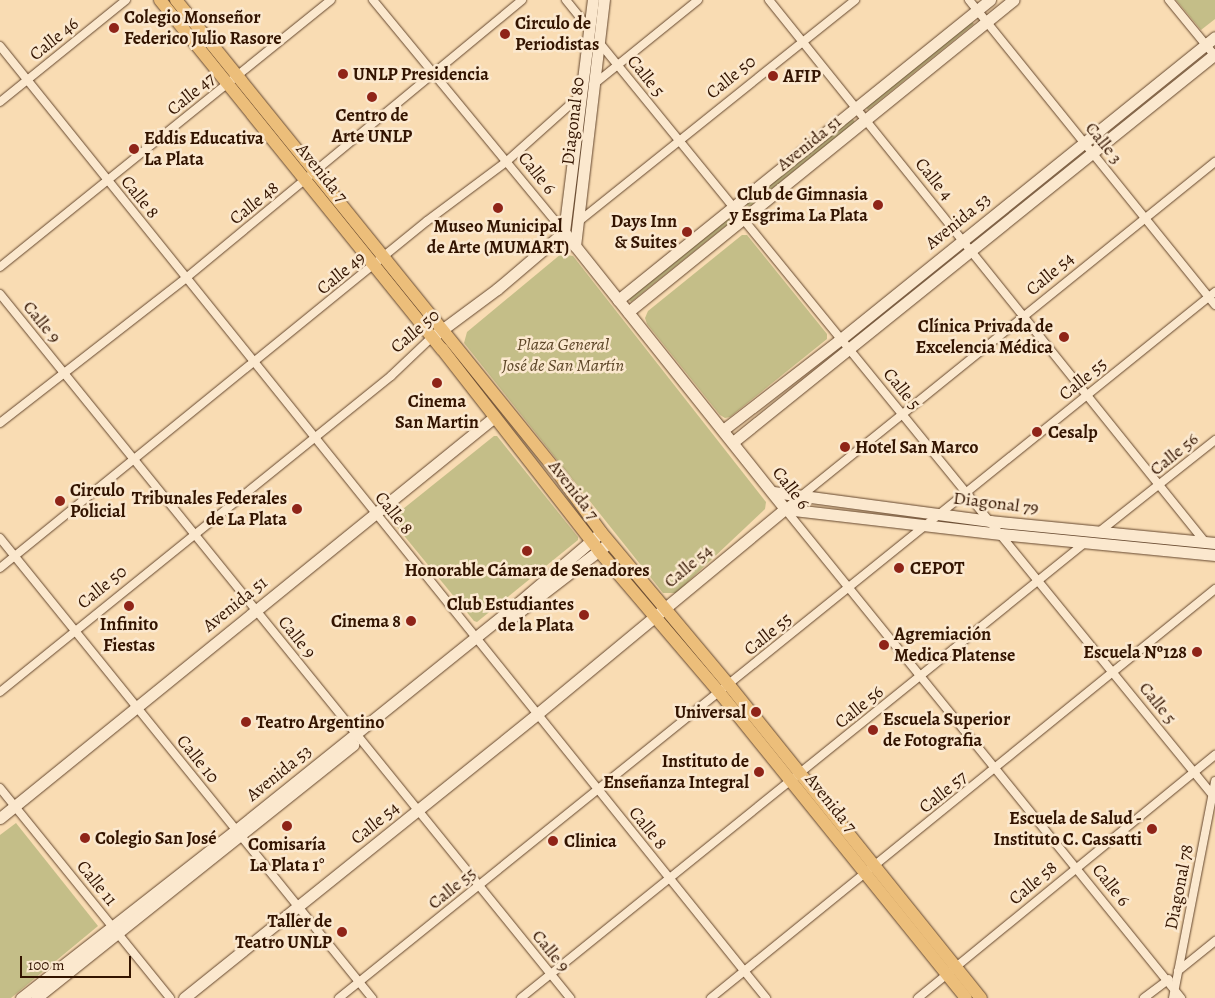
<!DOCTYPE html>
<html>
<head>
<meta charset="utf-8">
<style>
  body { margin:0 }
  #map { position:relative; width:1215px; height:998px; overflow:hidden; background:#f9dcb3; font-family:Alegreya,serif }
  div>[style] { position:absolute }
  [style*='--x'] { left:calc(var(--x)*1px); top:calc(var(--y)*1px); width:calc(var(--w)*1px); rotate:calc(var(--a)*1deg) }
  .green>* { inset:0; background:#c4be88 }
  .roads { filter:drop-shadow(0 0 1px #64462d) drop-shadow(0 0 1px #64462d) }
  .street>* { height:8px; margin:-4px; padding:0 4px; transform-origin:4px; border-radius:4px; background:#fbe8ce }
  .secondary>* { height:11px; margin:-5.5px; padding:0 5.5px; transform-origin:5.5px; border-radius:5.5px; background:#fbe8ce }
  .primary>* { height:12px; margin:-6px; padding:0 6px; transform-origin:6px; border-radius:6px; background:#ecbe7a }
  .dots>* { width:14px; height:14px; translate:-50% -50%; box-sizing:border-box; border:2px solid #fbe8ce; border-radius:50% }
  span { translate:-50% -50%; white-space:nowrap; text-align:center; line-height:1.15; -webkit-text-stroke:5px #fbe8ce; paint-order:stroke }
  .poi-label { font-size:18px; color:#331400; font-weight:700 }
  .left { translate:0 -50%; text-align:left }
  .right { translate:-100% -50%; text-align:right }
  .street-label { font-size:18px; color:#331400 }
  .park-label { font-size:18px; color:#5e4729; font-style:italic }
  .scale { position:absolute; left:20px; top:956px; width:111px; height:22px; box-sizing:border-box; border:2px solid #331400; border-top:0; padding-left:6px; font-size:15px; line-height:18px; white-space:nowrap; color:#331400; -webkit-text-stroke:4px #fbe8ce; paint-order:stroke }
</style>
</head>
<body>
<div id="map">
  <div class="green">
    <i style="clip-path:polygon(1176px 0,1215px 0,1215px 19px,1201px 30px)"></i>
    <i style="clip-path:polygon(971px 21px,974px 24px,868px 110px,864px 106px)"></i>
    <i style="clip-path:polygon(852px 118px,855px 122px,749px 207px,746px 204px)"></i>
    <i style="clip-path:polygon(735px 213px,738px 216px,631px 302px,628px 298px)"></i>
    <i style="clip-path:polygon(742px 235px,747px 235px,827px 334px,827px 339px,730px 417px,725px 418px,720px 415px,647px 324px,645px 318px,648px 311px)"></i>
    <i style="clip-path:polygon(561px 254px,573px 256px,766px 502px,765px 509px,676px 593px,663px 593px,464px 343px,467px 332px)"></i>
    <i style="clip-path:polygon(494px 436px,497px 436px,578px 537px,578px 540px,477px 622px,474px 621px,392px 521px,393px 517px)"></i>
    <i style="clip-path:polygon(16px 823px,98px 926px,11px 998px,0 998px,0 835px)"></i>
  </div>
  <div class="roads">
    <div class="street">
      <i style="--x:373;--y:0;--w:301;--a:50.5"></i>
      <i style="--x:566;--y:0;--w:38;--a:51"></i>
      <i style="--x:769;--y:0;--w:696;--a:51.19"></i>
      <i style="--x:969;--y:0;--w:392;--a:51.1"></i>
      <i style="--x:1169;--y:0;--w:72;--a:50.6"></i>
      <i style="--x:598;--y:41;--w:977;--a:50.82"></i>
      <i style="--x:0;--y:46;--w:1222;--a:51.18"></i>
      <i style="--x:593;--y:85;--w:135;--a:-39"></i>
      <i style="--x:0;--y:102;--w:162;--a:-39"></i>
      <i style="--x:578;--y:222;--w:355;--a:-38.7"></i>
      <i style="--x:0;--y:267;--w:425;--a:-38.9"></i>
      <i style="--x:0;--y:294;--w:906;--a:51"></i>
      <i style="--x:0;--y:423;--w:236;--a:-37.9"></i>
      <i style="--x:186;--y:278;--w:436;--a:-39.6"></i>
      <i style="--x:1099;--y:532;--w:148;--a:-38.4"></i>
      <i style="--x:0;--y:538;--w:592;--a:51.04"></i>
      <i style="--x:0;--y:568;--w:550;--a:-39.1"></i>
      <i style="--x:427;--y:221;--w:99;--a:-36.8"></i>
      <i style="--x:506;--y:162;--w:102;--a:-41.8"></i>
      <i style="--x:0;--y:692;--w:503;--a:-38.94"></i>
      <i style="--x:391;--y:376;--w:55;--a:-43.5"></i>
      <i style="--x:0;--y:788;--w:270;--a:51"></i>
      <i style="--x:1178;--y:971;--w:48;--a:-39"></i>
      <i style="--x:339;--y:998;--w:1125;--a:-38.87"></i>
      <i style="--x:521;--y:998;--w:726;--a:-38.91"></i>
      <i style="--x:711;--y:998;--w:649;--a:-39.06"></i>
      <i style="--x:918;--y:998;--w:384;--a:-39.3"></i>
      <i style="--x:1144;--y:998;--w:31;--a:-37"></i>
      <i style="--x:1173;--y:998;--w:221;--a:-79"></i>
      <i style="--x:1181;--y:998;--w:629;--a:-129"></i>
      <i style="--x:785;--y:509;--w:553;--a:-38.9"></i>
    </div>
    <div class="secondary">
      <i style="--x:564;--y:232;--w:354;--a:51.4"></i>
      <i style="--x:564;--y:232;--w:234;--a:-82.9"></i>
      <i style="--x:575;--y:246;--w:248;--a:-83.3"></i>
      <i style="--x:618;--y:300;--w:478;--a:-38.9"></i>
      <i style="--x:628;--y:312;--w:496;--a:-39"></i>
      <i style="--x:435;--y:335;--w:77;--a:-36.6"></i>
      <i style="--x:497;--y:289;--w:88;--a:-40.4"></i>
      <i style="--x:723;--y:430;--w:150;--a:-37.7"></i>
      <i style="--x:842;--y:338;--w:479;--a:-38.9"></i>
      <i style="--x:733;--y:442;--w:619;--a:-38.83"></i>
      <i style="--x:773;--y:492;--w:219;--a:7.6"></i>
      <i style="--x:990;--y:521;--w:226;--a:5.6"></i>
      <i style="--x:785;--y:509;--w:217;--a:6.6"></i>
      <i style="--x:1001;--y:534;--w:215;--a:5.6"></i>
      <i style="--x:506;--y:622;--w:126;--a:-37.6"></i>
      <i style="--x:0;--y:818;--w:635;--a:-39.05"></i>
      <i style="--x:21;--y:998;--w:273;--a:-38"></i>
      <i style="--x:236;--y:830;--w:361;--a:-38.8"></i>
      <i style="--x:517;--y:604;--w:106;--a:-40.4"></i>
      <i style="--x:36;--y:998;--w:406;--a:-38.6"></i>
      <i style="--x:184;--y:998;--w:453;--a:-38.8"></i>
      <i style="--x:537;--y:714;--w:322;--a:-39.6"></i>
    </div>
    <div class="primary">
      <i style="--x:160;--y:0;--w:449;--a:51.1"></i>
      <i style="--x:442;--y:349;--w:256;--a:52.1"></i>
      <i style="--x:599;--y:551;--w:185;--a:49.6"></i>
      <i style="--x:719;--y:692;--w:393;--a:51.1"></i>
      <i style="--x:176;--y:0;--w:608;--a:51.08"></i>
      <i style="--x:558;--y:473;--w:73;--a:53.9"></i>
      <i style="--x:601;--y:532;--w:199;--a:50.1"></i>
      <i style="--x:729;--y:685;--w:402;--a:51.2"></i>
    </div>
  </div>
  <div class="dots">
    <i style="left:114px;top:28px;background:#8f2418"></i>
    <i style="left:505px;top:34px;background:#8f2418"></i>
    <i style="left:343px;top:74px;background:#8f2418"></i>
    <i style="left:773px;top:76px;background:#8f2418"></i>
    <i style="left:372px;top:97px;background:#8f2418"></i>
    <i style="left:134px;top:149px;background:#8f2418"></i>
    <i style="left:878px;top:205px;background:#8f2418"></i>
    <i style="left:498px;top:208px;background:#8f2418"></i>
    <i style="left:687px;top:232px;background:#8f2418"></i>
    <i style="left:1064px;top:337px;background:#8f2418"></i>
    <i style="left:437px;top:383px;background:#8f2418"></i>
    <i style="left:1037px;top:432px;background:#8f2418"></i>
    <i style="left:845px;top:447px;background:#8f2418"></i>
    <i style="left:60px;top:501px;background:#8f2418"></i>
    <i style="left:297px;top:509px;background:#8f2418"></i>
    <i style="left:527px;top:551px;background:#8f2418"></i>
    <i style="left:899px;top:568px;background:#8f2418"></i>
    <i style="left:129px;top:606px;background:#8f2418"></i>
    <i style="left:584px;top:615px;background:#8f2418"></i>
    <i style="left:411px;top:621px;background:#8f2418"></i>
    <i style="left:884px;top:645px;background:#8f2418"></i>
    <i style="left:1197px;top:652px;background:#8f2418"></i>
    <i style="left:756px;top:712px;background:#8f2418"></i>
    <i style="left:246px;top:722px;background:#8f2418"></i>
    <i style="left:873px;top:730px;background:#8f2418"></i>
    <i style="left:759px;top:772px;background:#8f2418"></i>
    <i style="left:287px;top:826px;background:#8f2418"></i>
    <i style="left:1152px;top:829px;background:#8f2418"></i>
    <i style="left:85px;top:838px;background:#8f2418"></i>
    <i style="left:553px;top:841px;background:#8f2418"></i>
    <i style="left:342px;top:932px;background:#8f2418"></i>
  </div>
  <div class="poi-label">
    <span class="left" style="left:124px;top:28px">Colegio Monseñor<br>Federico Julio Rasore</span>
    <span class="left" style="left:515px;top:34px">Circulo de<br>Periodistas</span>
    <span class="left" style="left:353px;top:74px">UNLP Presidencia</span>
    <span class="left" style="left:783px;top:76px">AFIP</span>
    <span style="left:372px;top:126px">Centro de<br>Arte UNLP</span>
    <span class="left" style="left:144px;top:149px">Eddis Educativa<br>La Plata</span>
    <span class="right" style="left:868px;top:205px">Club de Gimnasia<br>y Esgrima La Plata</span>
    <span class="right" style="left:677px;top:232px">Days Inn<br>&amp; Suites</span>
    <span style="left:498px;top:237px">Museo Municipal<br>de Arte (MUMART)</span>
    <span class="right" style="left:1053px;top:337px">Clínica Privada de<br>Excelencia Médica</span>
    <span style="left:437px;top:412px">Cinema<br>San Martin</span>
    <span class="left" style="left:1048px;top:432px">Cesalp</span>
    <span class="left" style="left:855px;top:447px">Hotel San Marco</span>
    <span class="left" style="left:70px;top:501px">Circulo<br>Policial</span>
    <span class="right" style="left:287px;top:509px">Tribunales Federales<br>de La Plata</span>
    <span class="left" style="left:910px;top:568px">CEPOT</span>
    <span style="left:527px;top:570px">Honorable Cámara de Senadores</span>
    <span class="right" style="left:574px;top:615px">Club Estudiantes<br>de la Plata</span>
    <span class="right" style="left:401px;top:621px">Cinema 8</span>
    <span style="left:129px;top:635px">Infinito<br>Fiestas</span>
    <span class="left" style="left:894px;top:645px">Agremiación<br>Medica Platense</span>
    <span class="right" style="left:1187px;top:652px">Escuela Nº128</span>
    <span class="right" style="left:746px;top:712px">Universal</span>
    <span class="left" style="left:883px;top:730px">Escuela Superior<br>de Fotografia</span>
    <span class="left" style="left:256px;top:722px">Teatro Argentino</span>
    <span class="right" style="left:749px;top:772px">Instituto de<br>Enseñanza Integral</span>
    <span class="right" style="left:1142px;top:829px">Escuela de Salud -<br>Instituto C. Cassatti</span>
    <span class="left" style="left:95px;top:838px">Colegio San José</span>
    <span class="left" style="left:564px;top:841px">Clinica</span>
    <span style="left:287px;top:855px">Comisaría<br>La Plata 1°</span>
    <span class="right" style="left:332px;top:932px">Taller de<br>Teatro UNLP</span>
  </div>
  <div class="street-label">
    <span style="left:54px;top:39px;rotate:-39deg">Calle 46</span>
    <span style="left:646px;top:76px;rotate:51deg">Calle 5</span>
    <span style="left:731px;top:77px;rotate:-39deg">Calle 50</span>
    <span style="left:191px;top:94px;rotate:-39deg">Calle 47</span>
    <span style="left:573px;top:121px;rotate:-83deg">Diagonal 80</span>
    <span style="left:809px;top:143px;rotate:-39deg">Avenida 51</span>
    <span style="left:1104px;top:143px;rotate:51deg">Calle 3</span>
    <span style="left:322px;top:173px;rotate:51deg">Avenida 7</span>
    <span style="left:537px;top:173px;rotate:51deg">Calle 6</span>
    <span style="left:934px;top:179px;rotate:51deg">Calle 4</span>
    <span style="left:140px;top:197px;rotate:51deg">Calle 8</span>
    <span style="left:254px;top:203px;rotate:-39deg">Calle 48</span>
    <span style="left:958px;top:221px;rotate:-39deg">Avenida 53</span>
    <span style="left:341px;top:273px;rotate:-39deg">Calle 49</span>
    <span style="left:1050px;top:274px;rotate:-40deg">Calle 54</span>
    <span style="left:42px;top:322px;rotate:51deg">Calle 9</span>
    <span style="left:415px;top:331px;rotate:-40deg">Calle 50</span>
    <span style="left:1083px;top:379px;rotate:-39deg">Calle 55</span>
    <span style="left:902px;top:389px;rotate:51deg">Calle 5</span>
    <span style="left:1174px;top:454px;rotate:-39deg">Calle 56</span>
    <span style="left:791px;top:488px;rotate:52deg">Calle 6</span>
    <span style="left:574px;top:490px;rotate:52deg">Avenida 7</span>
    <span style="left:996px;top:503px;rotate:7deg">Diagonal 79</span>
    <span style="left:394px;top:513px;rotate:51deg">Calle 8</span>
    <span style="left:688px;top:566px;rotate:-40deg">Calle 54</span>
    <span style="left:102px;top:587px;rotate:-39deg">Calle 50</span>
    <span style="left:235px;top:604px;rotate:-39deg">Avenida 51</span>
    <span style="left:768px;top:634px;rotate:-39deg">Calle 55</span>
    <span style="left:297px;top:637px;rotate:51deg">Calle 9</span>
    <span style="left:1158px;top:703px;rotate:51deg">Calle 5</span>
    <span style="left:859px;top:707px;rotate:-39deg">Calle 56</span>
    <span style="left:198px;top:759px;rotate:51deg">Calle 10</span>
    <span style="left:279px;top:773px;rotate:-39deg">Avenida 53</span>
    <span style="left:943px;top:792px;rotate:-39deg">Calle 57</span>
    <span style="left:831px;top:803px;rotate:51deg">Avenida 7</span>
    <span style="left:375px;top:823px;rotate:-39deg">Calle 54</span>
    <span style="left:648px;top:828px;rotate:51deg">Calle 8</span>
    <span style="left:97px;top:883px;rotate:51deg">Calle 11</span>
    <span style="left:1033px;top:883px;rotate:-40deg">Calle 58</span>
    <span style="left:1111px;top:885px;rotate:51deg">Calle 6</span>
    <span style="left:1179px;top:887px;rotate:-79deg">Diagonal 78</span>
    <span style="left:452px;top:888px;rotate:-39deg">Calle 55</span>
    <span style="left:551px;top:951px;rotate:51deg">Calle 9</span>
  </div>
  <div class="park-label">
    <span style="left:563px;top:355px">Plaza General<br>José de San Martín</span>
  </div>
  <div class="scale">100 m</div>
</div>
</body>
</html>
